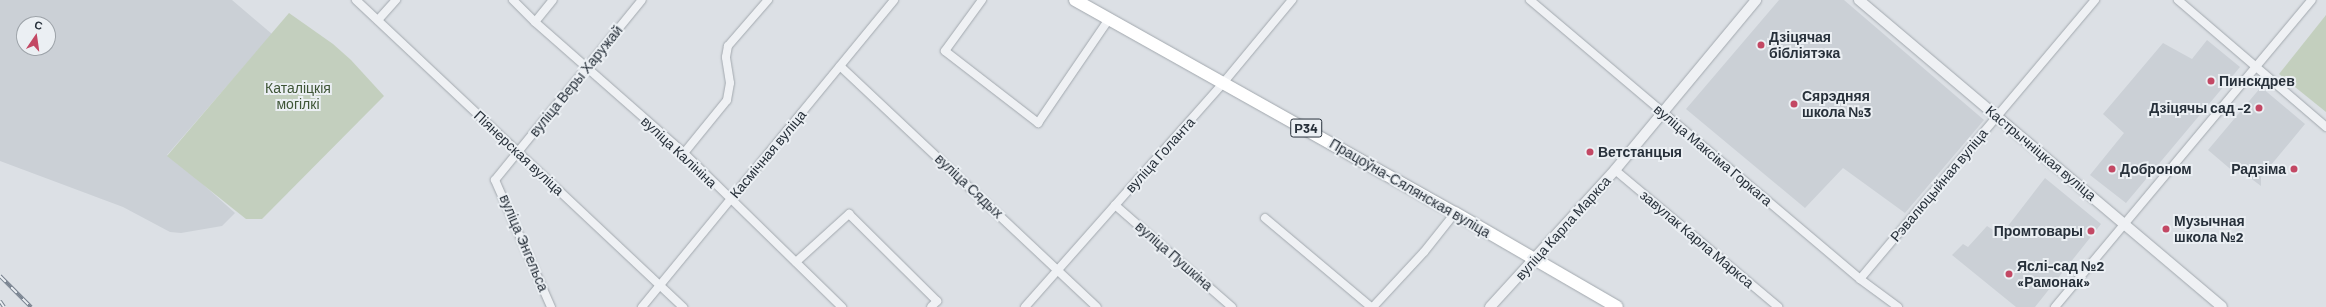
<!DOCTYPE html>
<html>
<head>
<meta charset="utf-8">
<style>
  body { margin:0 }
  #map { position:relative; width:2326px; height:307px; overflow:hidden; background:#dce0e5; font-family:Barlow,sans-serif }
  div>[style] { position:absolute }
  [style*='--x'] { left:calc(var(--x)*1px); top:calc(var(--y)*1px); width:calc(var(--w)*1px); rotate:calc(var(--a)*1deg) }
  .built>* { inset:0; background:#cbd0d6 }
  .green>* { inset:0; background:#c3cfbe }
  .roads { filter:drop-shadow(0 0 1px #a2a8ae) drop-shadow(0 0 1px #a2a8ae) }
  .minor>* { height:8px; margin:-4px; padding:0 4px; transform-origin:4px; border-radius:4px; background:#eff1f4 }
  .tertiary>* { height:10px; margin:-5px; padding:0 5px; transform-origin:5px; border-radius:5px; background:#eff1f4 }
  .primary>* { height:12px; margin:-6px; padding:0 6px; transform-origin:6px; border-radius:6px; background:#fff }
  .rail>* { height:4px; margin-top:-2px; transform-origin:0; background:repeating-linear-gradient(90deg,#ebeff3 0 8px,#77818e 0 16px); box-sizing:border-box; border-block:1px solid #77818e }
  .dots>* { width:11px; height:11px; translate:-50% -50%; box-sizing:border-box; border:2px solid #ebeff3; border-radius:50% }
  span { translate:-50% -50%; white-space:nowrap; text-align:center; line-height:1.15; -webkit-text-stroke:4px #ebeff3; paint-order:stroke }
  .shield-label span { padding:1px 3px; background:#ebeff3; border:1px solid; border-radius:3px; -webkit-text-stroke-width:0 }
  .shield-label { font-size:13px; color:#27303a; font-weight:700 }
  .poi-label { font-size:14px; color:#27303a; font-weight:700 }
  .left { translate:0 -50%; text-align:left }
  .right { translate:-100% -50%; text-align:right }
  .street-label { font-size:14px; color:#27303a }
  .park-label { font-size:14px; color:#3e5536 }
  .north { position:absolute; left:16px; top:16px; width:40px; height:40px; box-sizing:border-box; background:#ebeff3; border:1px solid #9da3a9; border-radius:50%; rotate:13deg; font-size:11px; font-weight:700; line-height:16px; text-align:center; color:#27303a }
  .north::after { content:''; display:block; margin:auto; width:14px; height:18px; background:#c34864; clip-path:polygon(50% 0,100% 100%,50% 72%,0 100%) }
</style>
</head>
<body>
<div id="map">
  <div class="built">
    <i style="clip-path:polygon(evenodd,0 0,232px 0,272px 34px,167px 155px,187px 170px,235px 213px,222px 226px,181px 233px,170px 232px,123px 207px,0 161px,0 0,24px 24px,48px 24px,48px 48px,24px 48px,24px 24px)"></i>
    <i style="clip-path:polygon(1779px 0,1844px 0,1984px 120px,1905px 213px,1843px 168px,1805px 208px,1686px 109px)"></i>
    <i style="clip-path:polygon(2207px 40px,2240px 67px,2126px 203px,2090px 175px,2124px 133px,2103px 114px,2163px 43px,2192px 59px)"></i>
    <i style="clip-path:polygon(2261px 87px,2305px 124px,2261px 177px,2261px 186px,2245px 174px,2235px 173px,2208px 150px)"></i>
    <i style="clip-path:polygon(2045px 178px,2101px 224px,2035px 307px,2016px 307px,1952px 255px,1963px 244px,1968px 247px,1987px 226px,2001px 235px)"></i>
  </div>
  <div class="green">
    <i style="clip-path:polygon(289px 13px,333px 44px,351px 60px,384px 96px,262px 219px,246px 219px,167px 156px)"></i>
    <i style="clip-path:polygon(2326px 15px,2326px 112px,2279px 74px)"></i>
  </div>
  <div class="roads">
    <div class="minor">
      <i style="--x:356;--y:0;--w:449;--a:43.2"></i>
      <i style="--x:513;--y:0;--w:31;--a:45"></i>
      <i style="--x:535;--y:22;--w:198;--a:41.3"></i>
      <i style="--x:684;--y:153;--w:221;--a:44.3"></i>
      <i style="--x:982;--y:0;--w:63;--a:126"></i>
      <i style="--x:945;--y:51;--w:118;--a:37.7"></i>
      <i style="--x:1038;--y:123;--w:126;--a:-55.7"></i>
      <i style="--x:1530;--y:0;--w:432;--a:40.2"></i>
      <i style="--x:1860;--y:279;--w:47;--a:36.4"></i>
      <i style="--x:2178;--y:0;--w:195;--a:40.6"></i>
      <i style="--x:378;--y:20;--w:27;--a:-48"></i>
      <i style="--x:535;--y:22;--w:28;--a:-51"></i>
      <i style="--x:840;--y:66;--w:352;--a:43.2"></i>
      <i style="--x:684;--y:153;--w:68;--a:-50.9"></i>
      <i style="--x:727;--y:100;--w:17;--a:-80"></i>
      <i style="--x:730;--y:83;--w:26;--a:-99"></i>
      <i style="--x:726;--y:57;--w:11;--a:-80"></i>
      <i style="--x:728;--y:46;--w:61;--a:-49"></i>
      <i style="--x:1615;--y:170;--w:213;--a:40"></i>
      <i style="--x:1115;--y:205;--w:155;--a:41.1"></i>
      <i style="--x:1265;--y:218;--w:138;--a:40"></i>
      <i style="--x:796;--y:262;--w:72;--a:-42.2"></i>
      <i style="--x:849;--y:214;--w:124;--a:44.7"></i>
      <i style="--x:937;--y:301;--w:8;--a:135"></i>
      <i style="--x:1860;--y:279;--w:365;--a:-49.9"></i>
      <i style="--x:551;--y:307;--w:139;--a:-113.8"></i>
      <i style="--x:495;--y:180;--w:232;--a:-50.8"></i>
      <i style="--x:642;--y:307;--w:397;--a:-50.6"></i>
      <i style="--x:1025;--y:307;--w:300;--a:-48.5"></i>
      <i style="--x:1224;--y:82;--w:107;--a:-50.3"></i>
      <i style="--x:1373;--y:307;--w:75;--a:-47.2"></i>
      <i style="--x:1424;--y:252;--w:50;--a:-51.5"></i>
      <i style="--x:2055;--y:307;--w:400;--a:-50.1"></i>
    </div>
    <div class="tertiary">
      <i style="--x:1859;--y:0;--w:475;--a:40.2"></i>
      <i style="--x:1490;--y:307;--w:185;--a:-47.6"></i>
      <i style="--x:1615;--y:170;--w:221;--a:-50.3"></i>
    </div>
    <div class="primary">
      <i style="--x:1075;--y:0;--w:436;--a:29.3"></i>
      <i style="--x:1455;--y:213;--w:187;--a:30.1"></i>
    </div>
  </div>
  <div class="rail">
    <i style="--x:0;--y:276;--w:44;--a:45"></i>
    <i style="--x:0;--y:301;--w:7;--a:56"></i>
  </div>
  <div class="dots">
    <i style="left:1761px;top:45px;background:#c34864"></i>
    <i style="left:2211px;top:81px;background:#c34864"></i>
    <i style="left:1794px;top:104px;background:#c34864"></i>
    <i style="left:2259px;top:108px;background:#c34864"></i>
    <i style="left:1590px;top:152px;background:#c34864"></i>
    <i style="left:2112px;top:169px;background:#c34864"></i>
    <i style="left:2294px;top:169px;background:#c34864"></i>
    <i style="left:2166px;top:229px;background:#c34864"></i>
    <i style="left:2091px;top:231px;background:#c34864"></i>
    <i style="left:2009px;top:274px;background:#c34864"></i>
  </div>
  <div class="shield-label">
    <span style="left:1306px;top:128px">Р34</span>
  </div>
  <div class="poi-label">
    <span class="left" style="left:1769px;top:45px">Дзіцячая<br>бібліятэка</span>
    <span class="left" style="left:2219px;top:81px">Пинскдрев</span>
    <span class="left" style="left:1802px;top:104px">Сярэдняя<br>школа №3</span>
    <span class="right" style="left:2251px;top:108px">Дзіцячы сад -2</span>
    <span class="left" style="left:1598px;top:152px">Ветстанцыя</span>
    <span class="left" style="left:2120px;top:169px">Доброном</span>
    <span class="right" style="left:2286px;top:169px">Радзіма</span>
    <span class="left" style="left:2174px;top:229px">Музычная<br>школа №2</span>
    <span class="right" style="left:2083px;top:231px">Промтовары</span>
    <span class="left" style="left:2017px;top:274px">Яслі-сад №2<br>«Рамонак»</span>
  </div>
  <div class="street-label">
    <span style="left:576px;top:81px;rotate:-51deg">вуліца Веры Харужай</span>
    <span style="left:679px;top:152px;rotate:43deg">вуліца Калініна</span>
    <span style="left:519px;top:153px;rotate:43deg">Піянерская вуліца</span>
    <span style="left:2041px;top:153px;rotate:40deg">Кастрычніцкая вуліца</span>
    <span style="left:768px;top:154px;rotate:-50deg">Касмічная вуліца</span>
    <span style="left:1160px;top:155px;rotate:-48deg">вуліца Голанта</span>
    <span style="left:1713px;top:155px;rotate:40deg">вуліца Максіма Горкага</span>
    <span style="left:1939px;top:185px;rotate:-50deg">Рэвалюцыйная вуліца</span>
    <span style="left:969px;top:186px;rotate:43deg">вуліца Сядых</span>
    <span style="left:1410px;top:188px;rotate:30deg">Працоўна-Сялянская вуліца</span>
    <span style="left:1563px;top:228px;rotate:-48deg">вуліца Карла Маркса</span>
    <span style="left:1697px;top:239px;rotate:40deg">завулак Карла Маркса</span>
    <span style="left:524px;top:243px;rotate:67deg">вуліца Энгельса</span>
    <span style="left:1174px;top:256px;rotate:41deg">вуліца Пушкіна</span>
  </div>
  <div class="park-label">
    <span style="left:298px;top:96px">Каталіцкія<br>могілкі</span>
  </div>
  <div class="north">С</div>
</div>
</body>
</html>
